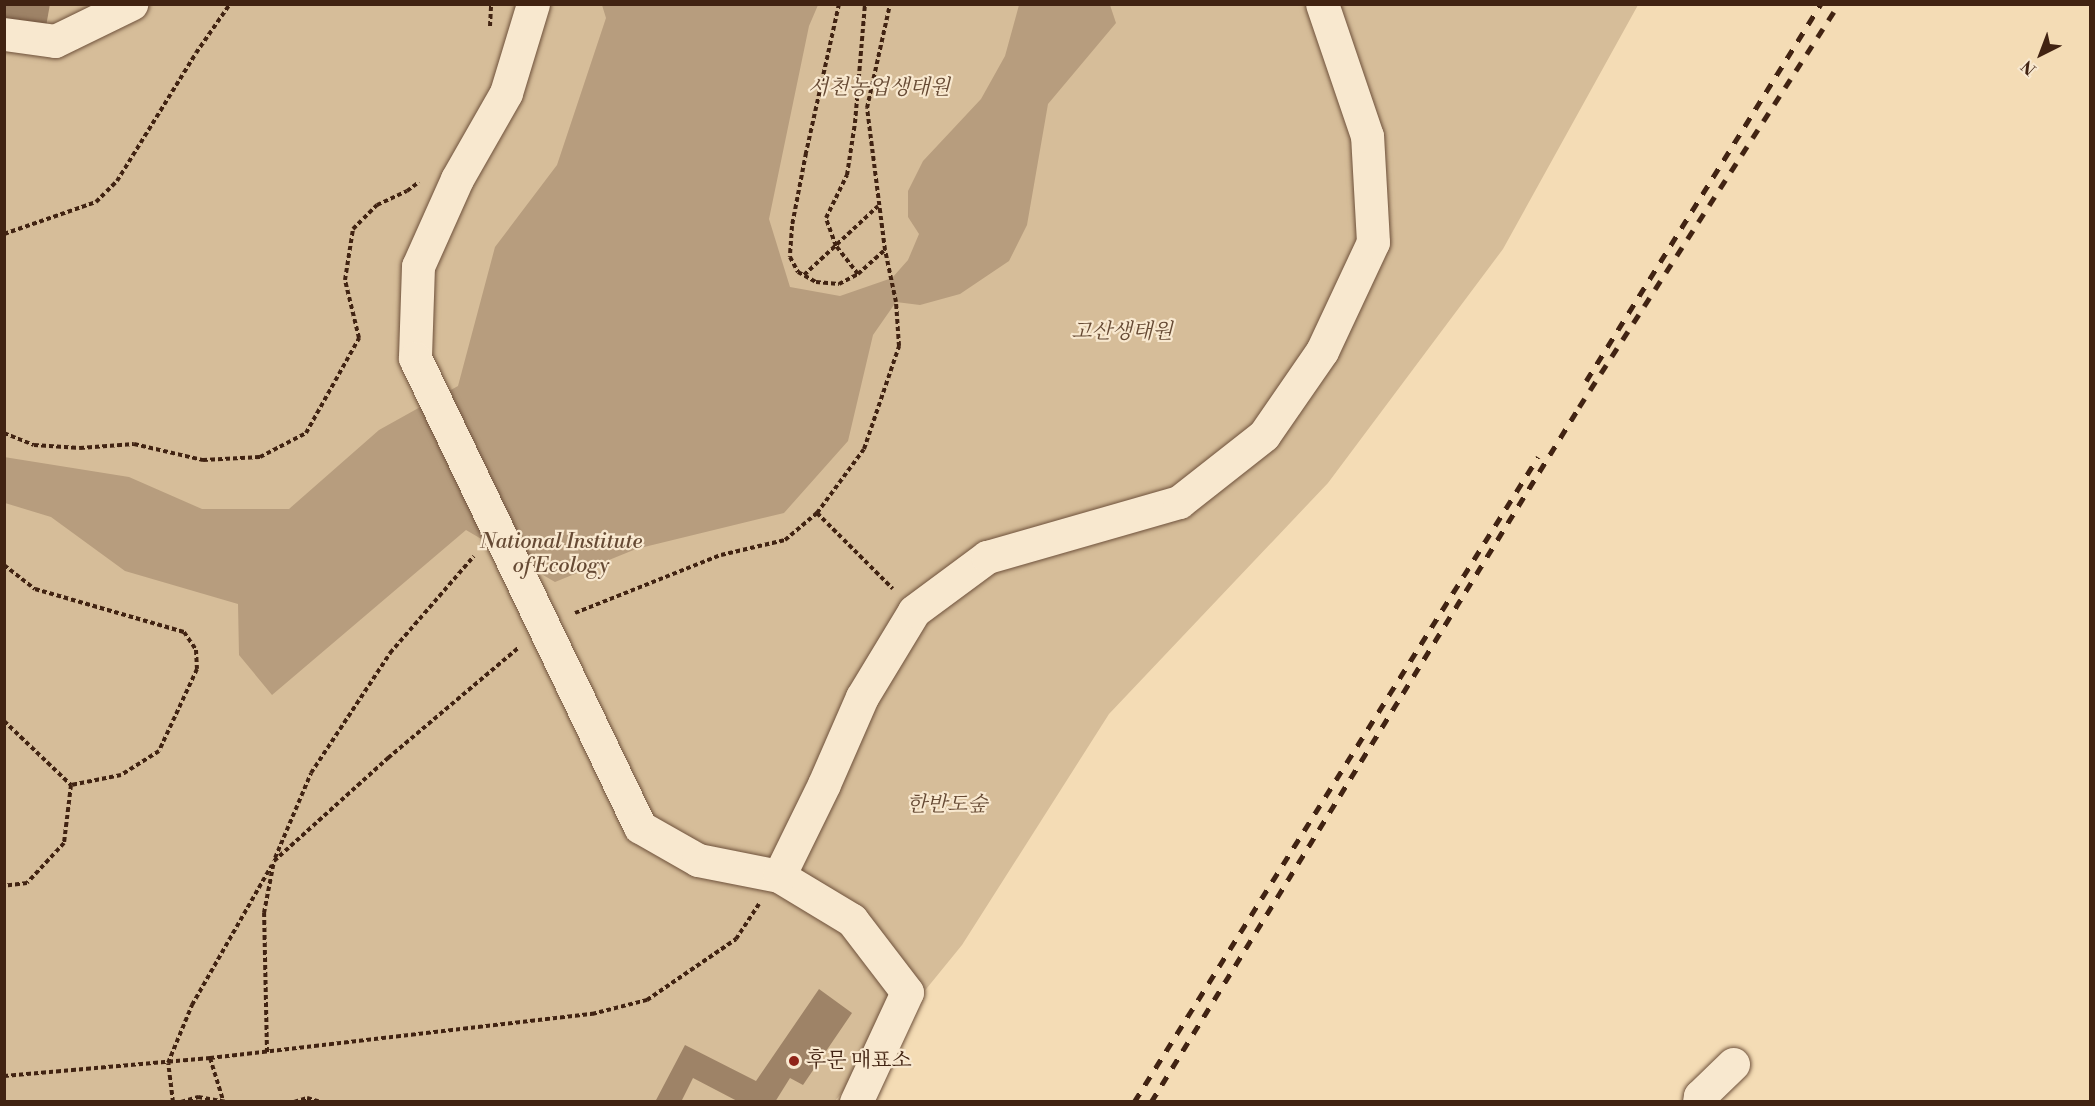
<!DOCTYPE html>
<html>
<head>
<meta charset="utf-8">
<style>
  body { margin:0 }
  #map { position:relative; width:2095px; height:1106px; overflow:hidden; background:#f4dcb5; font-family:"Libre Bodoni","Noto Serif KR",serif }
  div>[style] { position:absolute }
  [style*='--x'] { left:calc(var(--x)*1px); top:calc(var(--y)*1px); width:calc(var(--w)*1px); rotate:calc(var(--a)*1deg) }
  .green>* { inset:0; background:#d6bd99 }
  .water>* { inset:0; background:#b79d7e }
  .building>* { inset:0; background:#9e8367 }
  .path>* { height:4px; margin-top:-2px; transform-origin:0; background:repeating-linear-gradient(90deg,#412312 0 4.5px,transparent 0 7.5px) }
  .roads { filter:drop-shadow(0 0 2px #6e513b) drop-shadow(0 0 2px #6e513b) }
  .minor>* { height:33px; margin:-16.5px; padding:0 16.5px; transform-origin:16.5px; border-radius:16.5px; background:#f8e8cf }
  .rail>* { height:4.5px; margin-top:-2.25px; transform-origin:0; background:repeating-linear-gradient(90deg,#412312 0 10px,transparent 0 20px) }
  .dots>* { width:16px; height:16px; translate:-50% -50%; box-sizing:border-box; border:3px solid #f8e8cf; border-radius:50% }
  span { translate:-50% -50%; white-space:nowrap; text-align:center; line-height:1.15; -webkit-text-stroke:4.5px #f8e8cf; paint-order:stroke }
  .park-label { font-size:21px; color:#664a34; font-style:italic }
  .poi-label { font-size:21px; color:#412312 }
  .left { translate:0 -50%; text-align:left }
  .frame { position:absolute; inset:0; border:6px solid #412312; pointer-events:none }
  .north { position:absolute; left:2011px; top:24px; width:60px; height:60px; -webkit-text-stroke:4px #f8e8cf; paint-order:stroke; rotate:222deg; font-size:16px; font-weight:700; line-height:24px; text-align:center; color:#412312 }
  .north::after { content:''; display:block; margin:auto; width:21px; height:27px; background:#412312; clip-path:polygon(50% 0,100% 100%,50% 72%,0 100%) }
</style>
</head>
<body>
<div id="map">
  <div class="green">
    <i style="clip-path:polygon(5px 5px,1638px 5px,1503px 249px,1328px 483px,1109px 714px,962px 945px,835px 1101px,5px 1102px)"></i>
  </div>
  <div class="water">
    <i style="clip-path:polygon(602px 5px,818px 5px,809px 26px,769px 219px,790px 287px,840px 296px,892px 278px,908px 260px,919px 234px,908px 217px,908px 191px,923px 161px,981px 99px,1005px 56px,1019px 5px,1110px 5px,1116px 23px,1048px 104px,1027px 225px,1009px 261px,960px 294px,920px 305px,896px 302px,873px 335px,848px 441px,784px 513px,636px 549px,555px 582px,466px 530px,272px 695px,239px 655px,238px 604px,125px 571px,51px 517px,5px 503px,4px 457px,129px 477px,202px 509px,289px 509px,379px 430px,458px 386px,495px 247px,557px 165px,606px 18px)"></i>
  </div>
  <div class="building">
    <i style="clip-path:polygon(4px 4px,50px 4px,45px 32px,4px 23px)"></i>
    <i style="clip-path:polygon(819px 989px,852px 1013px,803px 1085px,790px 1078px,775px 1102px,739px 1102px,693px 1078px,681px 1102px,655px 1102px,685px 1045px,756px 1081px)"></i>
  </div>
  <div class="path">
    <i style="--x:839;--y:4;--w:153;--a:102.5"></i>
    <i style="--x:806;--y:153;--w:74;--a:100.9"></i>
    <i style="--x:792;--y:226;--w:31;--a:94"></i>
    <i style="--x:790;--y:257;--w:17;--a:62"></i>
    <i style="--x:798;--y:272;--w:21;--a:29"></i>
    <i style="--x:816;--y:282;--w:23;--a:5"></i>
    <i style="--x:839;--y:284;--w:21;--a:-28"></i>
    <i style="--x:858;--y:274;--w:36;--a:-42"></i>
    <i style="--x:490;--y:26;--w:22;--a:-87"></i>
    <i style="--x:4;--y:234;--w:97;--a:-19.2"></i>
    <i style="--x:96;--y:202;--w:30;--a:-45"></i>
    <i style="--x:117;--y:181;--w:150;--a:-58.3"></i>
    <i style="--x:196;--y:53;--w:60;--a:-55.2"></i>
    <i style="--x:858;--y:274;--w:36;--a:-128"></i>
    <i style="--x:836;--y:246;--w:30;--a:-110"></i>
    <i style="--x:826;--y:218;--w:48;--a:-64"></i>
    <i style="--x:847;--y:175;--w:53;--a:-81.3"></i>
    <i style="--x:855;--y:123;--w:119;--a:-85.2"></i>
    <i style="--x:804;--y:275;--w:101;--a:-43"></i>
    <i style="--x:4;--y:433;--w:32;--a:22"></i>
    <i style="--x:34;--y:445;--w:46;--a:3.7"></i>
    <i style="--x:80;--y:448;--w:54;--a:-4.2"></i>
    <i style="--x:134;--y:444;--w:71;--a:13.1"></i>
    <i style="--x:203;--y:460;--w:57;--a:-3"></i>
    <i style="--x:260;--y:457;--w:52;--a:-27.6"></i>
    <i style="--x:306;--y:433;--w:109;--a:-60.8"></i>
    <i style="--x:359;--y:338;--w:60;--a:-103.6"></i>
    <i style="--x:345;--y:280;--w:52;--a:-81.1"></i>
    <i style="--x:353;--y:229;--w:34;--a:-45"></i>
    <i style="--x:377;--y:205;--w:33;--a:-25"></i>
    <i style="--x:407;--y:191;--w:15;--a:-37"></i>
    <i style="--x:817;--y:513;--w:107;--a:45"></i>
    <i style="--x:4;--y:565;--w:39;--a:38"></i>
    <i style="--x:35;--y:589;--w:155;--a:16.1"></i>
    <i style="--x:184;--y:632;--w:22;--a:56"></i>
    <i style="--x:196;--y:650;--w:19;--a:87"></i>
    <i style="--x:197;--y:669;--w:90;--a:114.9"></i>
    <i style="--x:159;--y:751;--w:45;--a:147.7"></i>
    <i style="--x:121;--y:775;--w:51;--a:168.7"></i>
    <i style="--x:575;--y:613;--w:157;--a:-21.7"></i>
    <i style="--x:721;--y:555;--w:66;--a:-13.2"></i>
    <i style="--x:785;--y:540;--w:42;--a:-40.2"></i>
    <i style="--x:817;--y:513;--w:79;--a:-53.7"></i>
    <i style="--x:864;--y:449;--w:109;--a:-71.2"></i>
    <i style="--x:899;--y:346;--w:44;--a:-93.9"></i>
    <i style="--x:896;--y:302;--w:53;--a:-101.9"></i>
    <i style="--x:885;--y:250;--w:143;--a:-97.2"></i>
    <i style="--x:867;--y:108;--w:107;--a:-77.5"></i>
    <i style="--x:4;--y:721;--w:93;--a:43.7"></i>
    <i style="--x:71;--y:785;--w:58;--a:96.9"></i>
    <i style="--x:64;--y:843;--w:54;--a:132.8"></i>
    <i style="--x:27;--y:883;--w:23;--a:173"></i>
    <i style="--x:275;--y:858;--w:92;--a:-67"></i>
    <i style="--x:311;--y:773;--w:144;--a:-56.6"></i>
    <i style="--x:390;--y:653;--w:128;--a:-49.1"></i>
    <i style="--x:267;--y:1052;--w:139;--a:-91.2"></i>
    <i style="--x:264;--y:913;--w:53;--a:-79.1"></i>
    <i style="--x:274;--y:861;--w:154;--a:-42.1"></i>
    <i style="--x:388;--y:758;--w:170;--a:-40.2"></i>
    <i style="--x:210;--y:1058;--w:44;--a:72.8"></i>
    <i style="--x:4;--y:1076;--w:207;--a:-5"></i>
    <i style="--x:210;--y:1058;--w:385;--a:-6.6"></i>
    <i style="--x:592;--y:1014;--w:57;--a:-14.3"></i>
    <i style="--x:647;--y:1000;--w:108;--a:-34.4"></i>
    <i style="--x:736;--y:939;--w:42;--a:-56.7"></i>
    <i style="--x:173;--y:1102;--w:39;--a:-97"></i>
    <i style="--x:168;--y:1063;--w:63;--a:-67.5"></i>
    <i style="--x:192;--y:1005;--w:161;--a:-60.3"></i>
    <i style="--x:181;--y:1102;--w:18;--a:-16"></i>
    <i style="--x:198;--y:1097;--w:29;--a:10"></i>
    <i style="--x:294;--y:1102;--w:14;--a:-17"></i>
    <i style="--x:307;--y:1098;--w:15;--a:16"></i>
  </div>
  <div class="roads">
    <div class="minor">
      <i style="--x:533;--y:4;--w:93;--a:106.9"></i>
      <i style="--x:506;--y:93;--w:99;--a:119.7"></i>
      <i style="--x:457;--y:179;--w:95;--a:114.1"></i>
      <i style="--x:418;--y:266;--w:92;--a:91.9"></i>
      <i style="--x:415;--y:358;--w:520;--a:64.37"></i>
      <i style="--x:640;--y:827;--w:67;--a:29.6"></i>
      <i style="--x:698;--y:860;--w:83;--a:11.2"></i>
      <i style="--x:4;--y:34;--w:51;--a:7.8"></i>
      <i style="--x:55;--y:41;--w:85;--a:-26"></i>
      <i style="--x:856;--y:1102;--w:121;--a:-65.1"></i>
      <i style="--x:907;--y:992;--w:91;--a:-127.4"></i>
      <i style="--x:852;--y:920;--w:85;--a:-148.9"></i>
      <i style="--x:779;--y:876;--w:102;--a:-63.9"></i>
      <i style="--x:824;--y:784;--w:95;--a:-66.4"></i>
      <i style="--x:862;--y:697;--w:100;--a:-58.8"></i>
      <i style="--x:914;--y:611;--w:91;--a:-36.5"></i>
      <i style="--x:987;--y:557;--w:200;--a:-16"></i>
      <i style="--x:1179;--y:502;--w:108;--a:-38.2"></i>
      <i style="--x:1264;--y:435;--w:102;--a:-55.4"></i>
      <i style="--x:1322;--y:351;--w:120;--a:-64.9"></i>
      <i style="--x:1373;--y:242;--w:106;--a:-93.2"></i>
      <i style="--x:1367;--y:136;--w:139;--a:-108.8"></i>
      <i style="--x:1699;--y:1102;--w:6;--a:-81"></i>
      <i style="--x:1700;--y:1096;--w:46;--a:-44.1"></i>
    </div>
  </div>
  <div class="rail">
    <i style="--x:1586;--y:381;--w:444;--a:-58.1"></i>
    <i style="--x:1134;--y:1102;--w:761;--a:-57.94"></i>
    <i style="--x:1151;--y:1102;--w:816;--a:-58.37"></i>
    <i style="--x:1579;--y:407;--w:480;--a:-57.2"></i>
  </div>
  <div class="dots">
    <i style="left:794px;top:1061px;background:#8f2418"></i>
  </div>
  <div class="park-label">
    <span style="left:879px;top:88px">서천농업생태원</span>
    <span style="left:1122px;top:332px">고산생태원</span>
    <span style="left:561px;top:554px">National Institute<br>of Ecology</span>
    <span style="left:947px;top:805px">한반도숲</span>
  </div>
  <div class="poi-label">
    <span class="left" style="left:806px;top:1061px">후문 매표소</span>
  </div>
  <div class="frame"></div>
  <div class="north">N</div>
</div>
</body>
</html>
